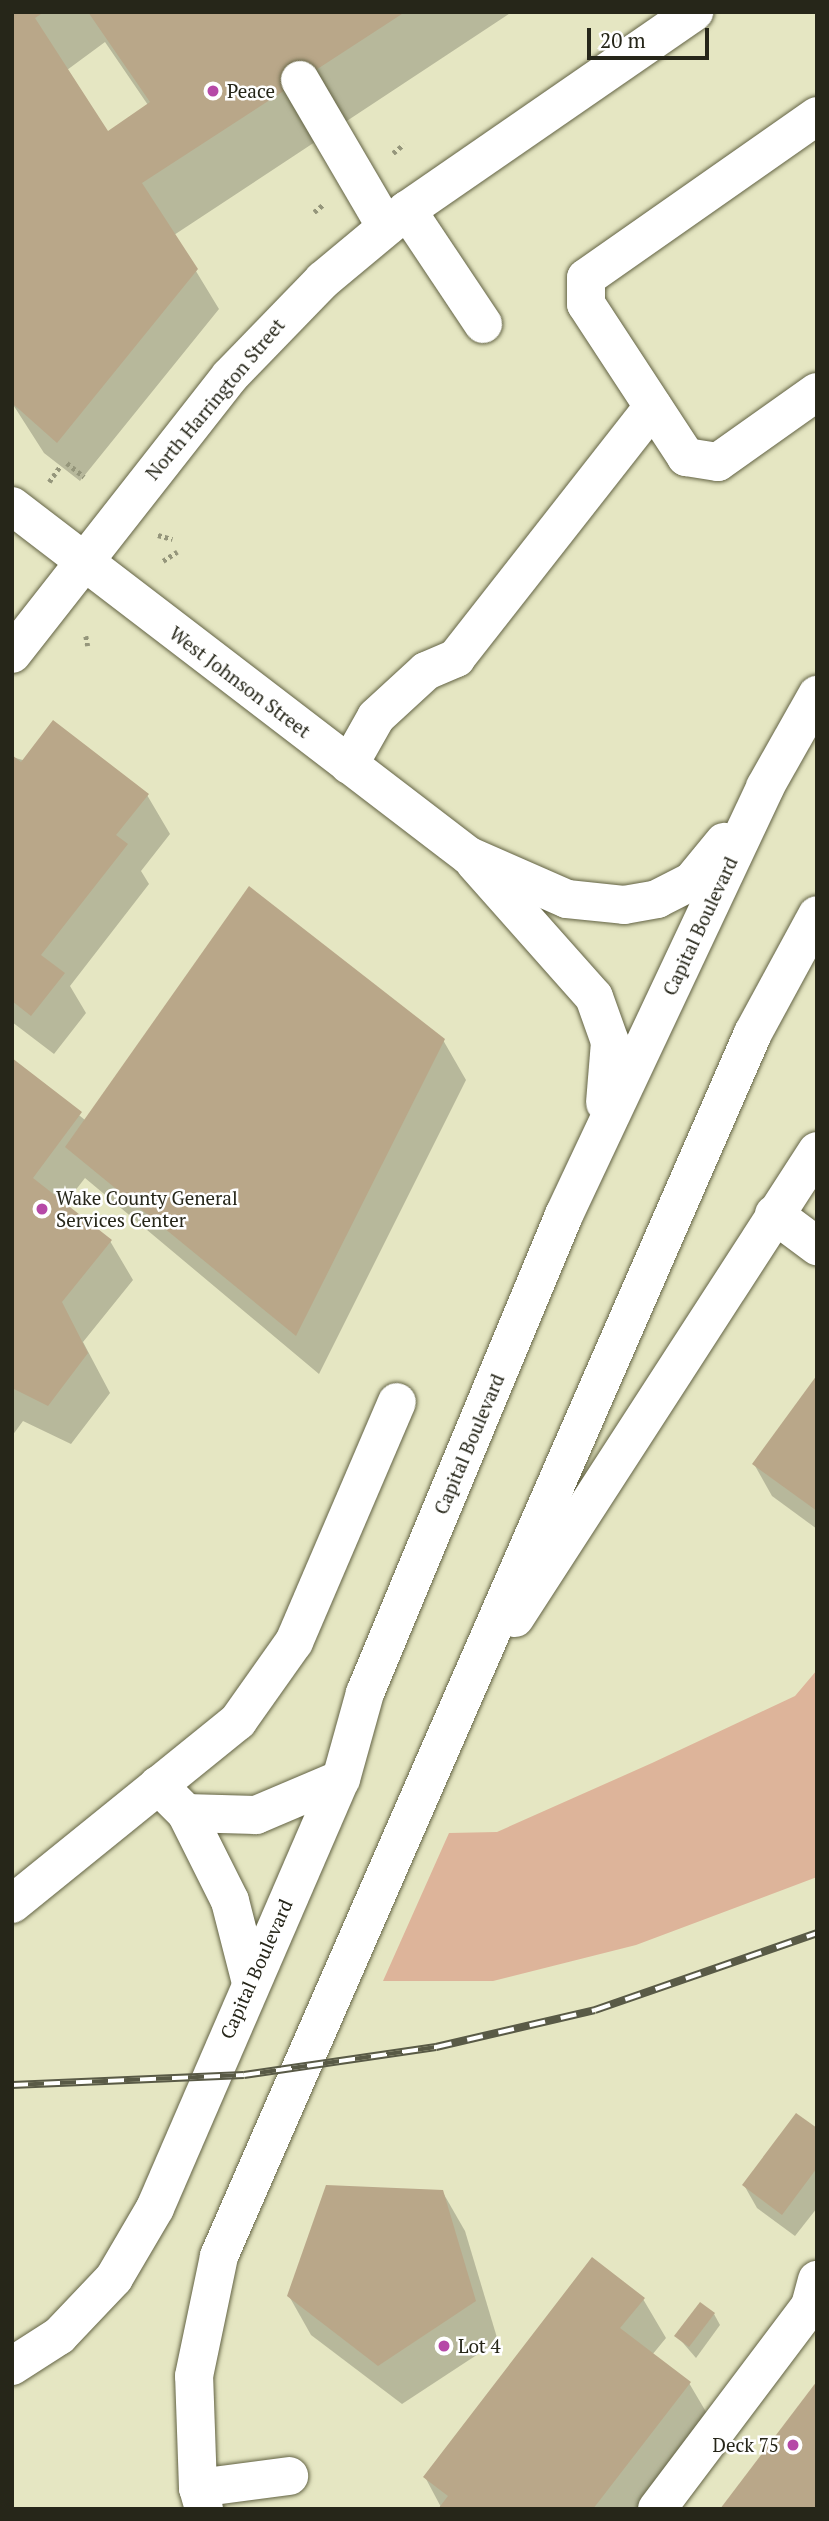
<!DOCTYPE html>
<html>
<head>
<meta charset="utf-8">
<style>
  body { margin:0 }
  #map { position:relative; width:829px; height:2521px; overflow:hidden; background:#e5e6c2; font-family:"PT Serif",serif }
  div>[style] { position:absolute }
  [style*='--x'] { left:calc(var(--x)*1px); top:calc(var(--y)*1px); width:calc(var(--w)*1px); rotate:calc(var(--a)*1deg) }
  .green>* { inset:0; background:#ddb49a }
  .shadow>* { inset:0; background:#0003 }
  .building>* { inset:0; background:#b9a789 }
  .path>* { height:4.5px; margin-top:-2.25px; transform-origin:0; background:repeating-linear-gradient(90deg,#95967b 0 3.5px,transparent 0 7px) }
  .roads { filter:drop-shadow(0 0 2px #636344) drop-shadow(0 0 2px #636344) }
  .minor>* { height:38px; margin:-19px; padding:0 19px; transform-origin:19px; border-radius:19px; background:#fff }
  .major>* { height:38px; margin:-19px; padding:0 19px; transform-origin:19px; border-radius:19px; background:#fff }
  .rail>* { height:8px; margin-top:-4px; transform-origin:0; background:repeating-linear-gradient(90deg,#fff 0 16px,#595a46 0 32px); box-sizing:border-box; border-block:2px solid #595a46 }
  .dots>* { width:19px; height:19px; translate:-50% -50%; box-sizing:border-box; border:4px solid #fff; border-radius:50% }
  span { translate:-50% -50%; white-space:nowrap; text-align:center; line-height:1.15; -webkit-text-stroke:5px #fff; paint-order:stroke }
  .poi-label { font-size:19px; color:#262619 }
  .left { translate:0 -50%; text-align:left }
  .right { translate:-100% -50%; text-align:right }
  .street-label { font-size:19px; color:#262619 }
  .frame { position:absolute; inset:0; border:14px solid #262619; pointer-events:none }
  .scale { position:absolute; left:587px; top:28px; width:122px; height:32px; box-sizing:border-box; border:4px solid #262619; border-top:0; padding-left:9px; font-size:21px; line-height:24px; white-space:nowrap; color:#262619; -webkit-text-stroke:5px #fff; paint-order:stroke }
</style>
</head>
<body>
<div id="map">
  <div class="green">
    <i style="clip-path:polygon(817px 1670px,817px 1877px,636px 1945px,493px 1981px,383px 1981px,449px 1833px,497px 1832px,652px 1763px,795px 1696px)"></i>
  </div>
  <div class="shadow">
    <i style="clip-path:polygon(evenodd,12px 12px,512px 12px,174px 235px,219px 309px,80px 481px,44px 453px,12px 403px,12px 12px,105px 42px,148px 105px,108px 133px,67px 70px,105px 42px)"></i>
    <i style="clip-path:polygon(12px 757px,147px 795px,170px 834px,141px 871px,149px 884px,70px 986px,86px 1013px,54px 1054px,12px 1022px)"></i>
    <i style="clip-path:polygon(443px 1040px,466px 1080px,319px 1374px,85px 1178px,64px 1205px,110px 1241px,133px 1280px,83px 1342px,110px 1393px,71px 1444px,23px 1421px,12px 1436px,12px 1061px,85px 1120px)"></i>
    <i style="clip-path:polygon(817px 1378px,817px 1529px,772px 1496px,754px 1464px)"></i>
    <i style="clip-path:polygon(817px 2130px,817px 2208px,795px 2236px,757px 2208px,744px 2185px)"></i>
    <i style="clip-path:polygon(442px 2191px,465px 2231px,498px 2341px,402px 2404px,311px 2335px,289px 2296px)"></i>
    <i style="clip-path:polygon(643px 2299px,666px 2338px,652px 2355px,689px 2383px,712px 2422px,645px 2509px,442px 2509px,425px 2477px)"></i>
    <i style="clip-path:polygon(714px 2314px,720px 2325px,696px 2358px,677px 2336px)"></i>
  </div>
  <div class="building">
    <i style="clip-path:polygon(12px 12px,44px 12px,35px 18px,108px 131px,150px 102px,88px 12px,405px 12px,142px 183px,198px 269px,57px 443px,12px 403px)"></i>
    <i style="clip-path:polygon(53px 720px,149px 794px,116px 835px,128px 844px,41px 955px,65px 973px,31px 1016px,12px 1001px,12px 755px,21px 762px)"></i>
    <i style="clip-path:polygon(249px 886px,445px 1039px,296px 1336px,65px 1147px)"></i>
    <i style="clip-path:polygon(12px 1058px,82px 1112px,33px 1178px,112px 1240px,62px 1302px,88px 1353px,48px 1406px,12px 1388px)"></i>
    <i style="clip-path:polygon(817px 1375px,817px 1511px,752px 1464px)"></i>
    <i style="clip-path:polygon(796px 2113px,817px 2128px,817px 2168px,782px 2215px,742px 2185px)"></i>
    <i style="clip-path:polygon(326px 2185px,443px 2190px,476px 2301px,378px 2366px,287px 2296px)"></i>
    <i style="clip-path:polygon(592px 2257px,645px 2298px,620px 2328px,691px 2382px,593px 2509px,438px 2509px,448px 2496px,423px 2477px)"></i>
    <i style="clip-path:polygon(700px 2302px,715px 2313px,689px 2347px,674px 2336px)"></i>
    <i style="clip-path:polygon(817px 2381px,817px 2509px,720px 2509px)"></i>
  </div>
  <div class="path">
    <i style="--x:393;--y:153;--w:14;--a:-39"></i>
    <i style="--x:314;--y:212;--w:13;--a:-39"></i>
    <i style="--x:67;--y:463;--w:22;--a:39"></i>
    <i style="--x:49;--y:482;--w:19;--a:-55"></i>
    <i style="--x:158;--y:535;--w:15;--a:16"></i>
    <i style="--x:163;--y:561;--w:17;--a:-33"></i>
    <i style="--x:86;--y:636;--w:10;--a:79"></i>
  </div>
  <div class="roads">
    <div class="minor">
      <i style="--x:300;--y:80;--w:170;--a:59.7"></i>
      <i style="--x:817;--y:116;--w:282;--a:145"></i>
      <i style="--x:586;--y:278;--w:26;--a:90"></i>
      <i style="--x:586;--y:304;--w:183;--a:56.8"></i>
      <i style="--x:686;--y:457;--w:32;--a:9"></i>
      <i style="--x:718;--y:462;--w:121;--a:-35.3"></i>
      <i style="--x:407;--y:210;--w:137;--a:56.3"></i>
      <i style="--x:12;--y:506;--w:576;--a:37.45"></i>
      <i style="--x:12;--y:654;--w:353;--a:-51.9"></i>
      <i style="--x:230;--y:376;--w:134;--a:-45.9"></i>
      <i style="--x:323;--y:280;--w:109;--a:-39.8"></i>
      <i style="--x:407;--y:210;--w:349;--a:-34.6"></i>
      <i style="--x:349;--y:765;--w:55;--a:-60.6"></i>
      <i style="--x:376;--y:717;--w:68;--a:-42.6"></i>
      <i style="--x:426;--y:671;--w:33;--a:-23"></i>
      <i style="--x:456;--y:658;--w:319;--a:-51.9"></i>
      <i style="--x:774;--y:1214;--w:54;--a:36.7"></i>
      <i style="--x:158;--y:1785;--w:40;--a:45"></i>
      <i style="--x:186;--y:1813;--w:98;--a:63.4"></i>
      <i style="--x:230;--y:1901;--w:81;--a:75.6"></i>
      <i style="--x:186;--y:1813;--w:70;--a:1.6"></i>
      <i style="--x:256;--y:1815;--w:92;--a:-23"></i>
      <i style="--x:12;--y:1904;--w:291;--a:-39"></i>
      <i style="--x:238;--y:1721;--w:97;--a:-54.7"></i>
      <i style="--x:294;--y:1642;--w:261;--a:-66.8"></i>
      <i style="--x:198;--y:2488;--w:92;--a:-7.5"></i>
      <i style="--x:657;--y:2509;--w:254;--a:-53"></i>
      <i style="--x:810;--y:2306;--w:27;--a:-75"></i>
    </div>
    <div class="major">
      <i style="--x:469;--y:856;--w:107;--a:23.7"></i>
      <i style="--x:567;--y:899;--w:57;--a:6"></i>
      <i style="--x:624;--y:905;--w:34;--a:-10"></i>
      <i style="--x:657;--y:899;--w:38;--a:-27"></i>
      <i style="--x:691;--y:882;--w:52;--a:-50.5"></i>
      <i style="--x:475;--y:863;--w:179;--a:48.4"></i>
      <i style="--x:594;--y:997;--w:48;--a:70.4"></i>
      <i style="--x:610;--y:1042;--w:61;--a:94.7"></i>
      <i style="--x:515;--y:1618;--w:556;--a:-57.11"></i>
      <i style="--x:12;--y:2366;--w:56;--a:-32.6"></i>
      <i style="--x:59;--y:2336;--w:80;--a:-46.5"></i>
      <i style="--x:114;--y:2278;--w:81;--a:-59.6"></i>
      <i style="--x:155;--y:2208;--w:468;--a:-66.6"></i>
      <i style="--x:341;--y:1779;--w:89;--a:-74.4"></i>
      <i style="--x:365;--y:1693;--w:518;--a:-67.4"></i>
      <i style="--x:564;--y:1215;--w:473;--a:-64.8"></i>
      <i style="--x:765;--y:787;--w:106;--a:-60.5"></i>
      <i style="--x:204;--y:2509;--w:22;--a:-106"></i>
      <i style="--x:198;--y:2488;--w:112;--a:-92"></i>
      <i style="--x:194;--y:2376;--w:123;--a:-78.2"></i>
      <i style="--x:219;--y:2256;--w:1334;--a:-66.41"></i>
      <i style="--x:753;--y:1033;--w:134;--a:-61.5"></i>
    </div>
  </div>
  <div class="rail">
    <i style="--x:12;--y:2085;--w:232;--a:-2.5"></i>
    <i style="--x:244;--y:2075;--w:194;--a:-8.3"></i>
    <i style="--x:436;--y:2047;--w:163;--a:-13.1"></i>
    <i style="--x:595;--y:2010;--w:235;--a:-19.1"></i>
  </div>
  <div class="dots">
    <i style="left:213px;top:91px;background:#b649a7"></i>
    <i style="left:42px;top:1209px;background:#b649a7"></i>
    <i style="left:444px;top:2346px;background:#b649a7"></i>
    <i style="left:793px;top:2445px;background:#b649a7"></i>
  </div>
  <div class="poi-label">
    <span class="left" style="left:227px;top:91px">Peace</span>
    <span class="left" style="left:56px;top:1209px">Wake County General<br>Services Center</span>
    <span class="left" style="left:458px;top:2346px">Lot 4</span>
    <span class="right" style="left:779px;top:2445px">Deck 75</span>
  </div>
  <div class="street-label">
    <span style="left:215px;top:399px;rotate:-50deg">North Harrington Street</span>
    <span style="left:240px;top:682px;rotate:37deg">West Johnson Street</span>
    <span style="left:700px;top:926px;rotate:-65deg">Capital Boulevard</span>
    <span style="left:469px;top:1444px;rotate:-67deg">Capital Boulevard</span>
    <span style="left:256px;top:1969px;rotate:-66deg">Capital Boulevard</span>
  </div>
  <div class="frame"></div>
  <div class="scale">20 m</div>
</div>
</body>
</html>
